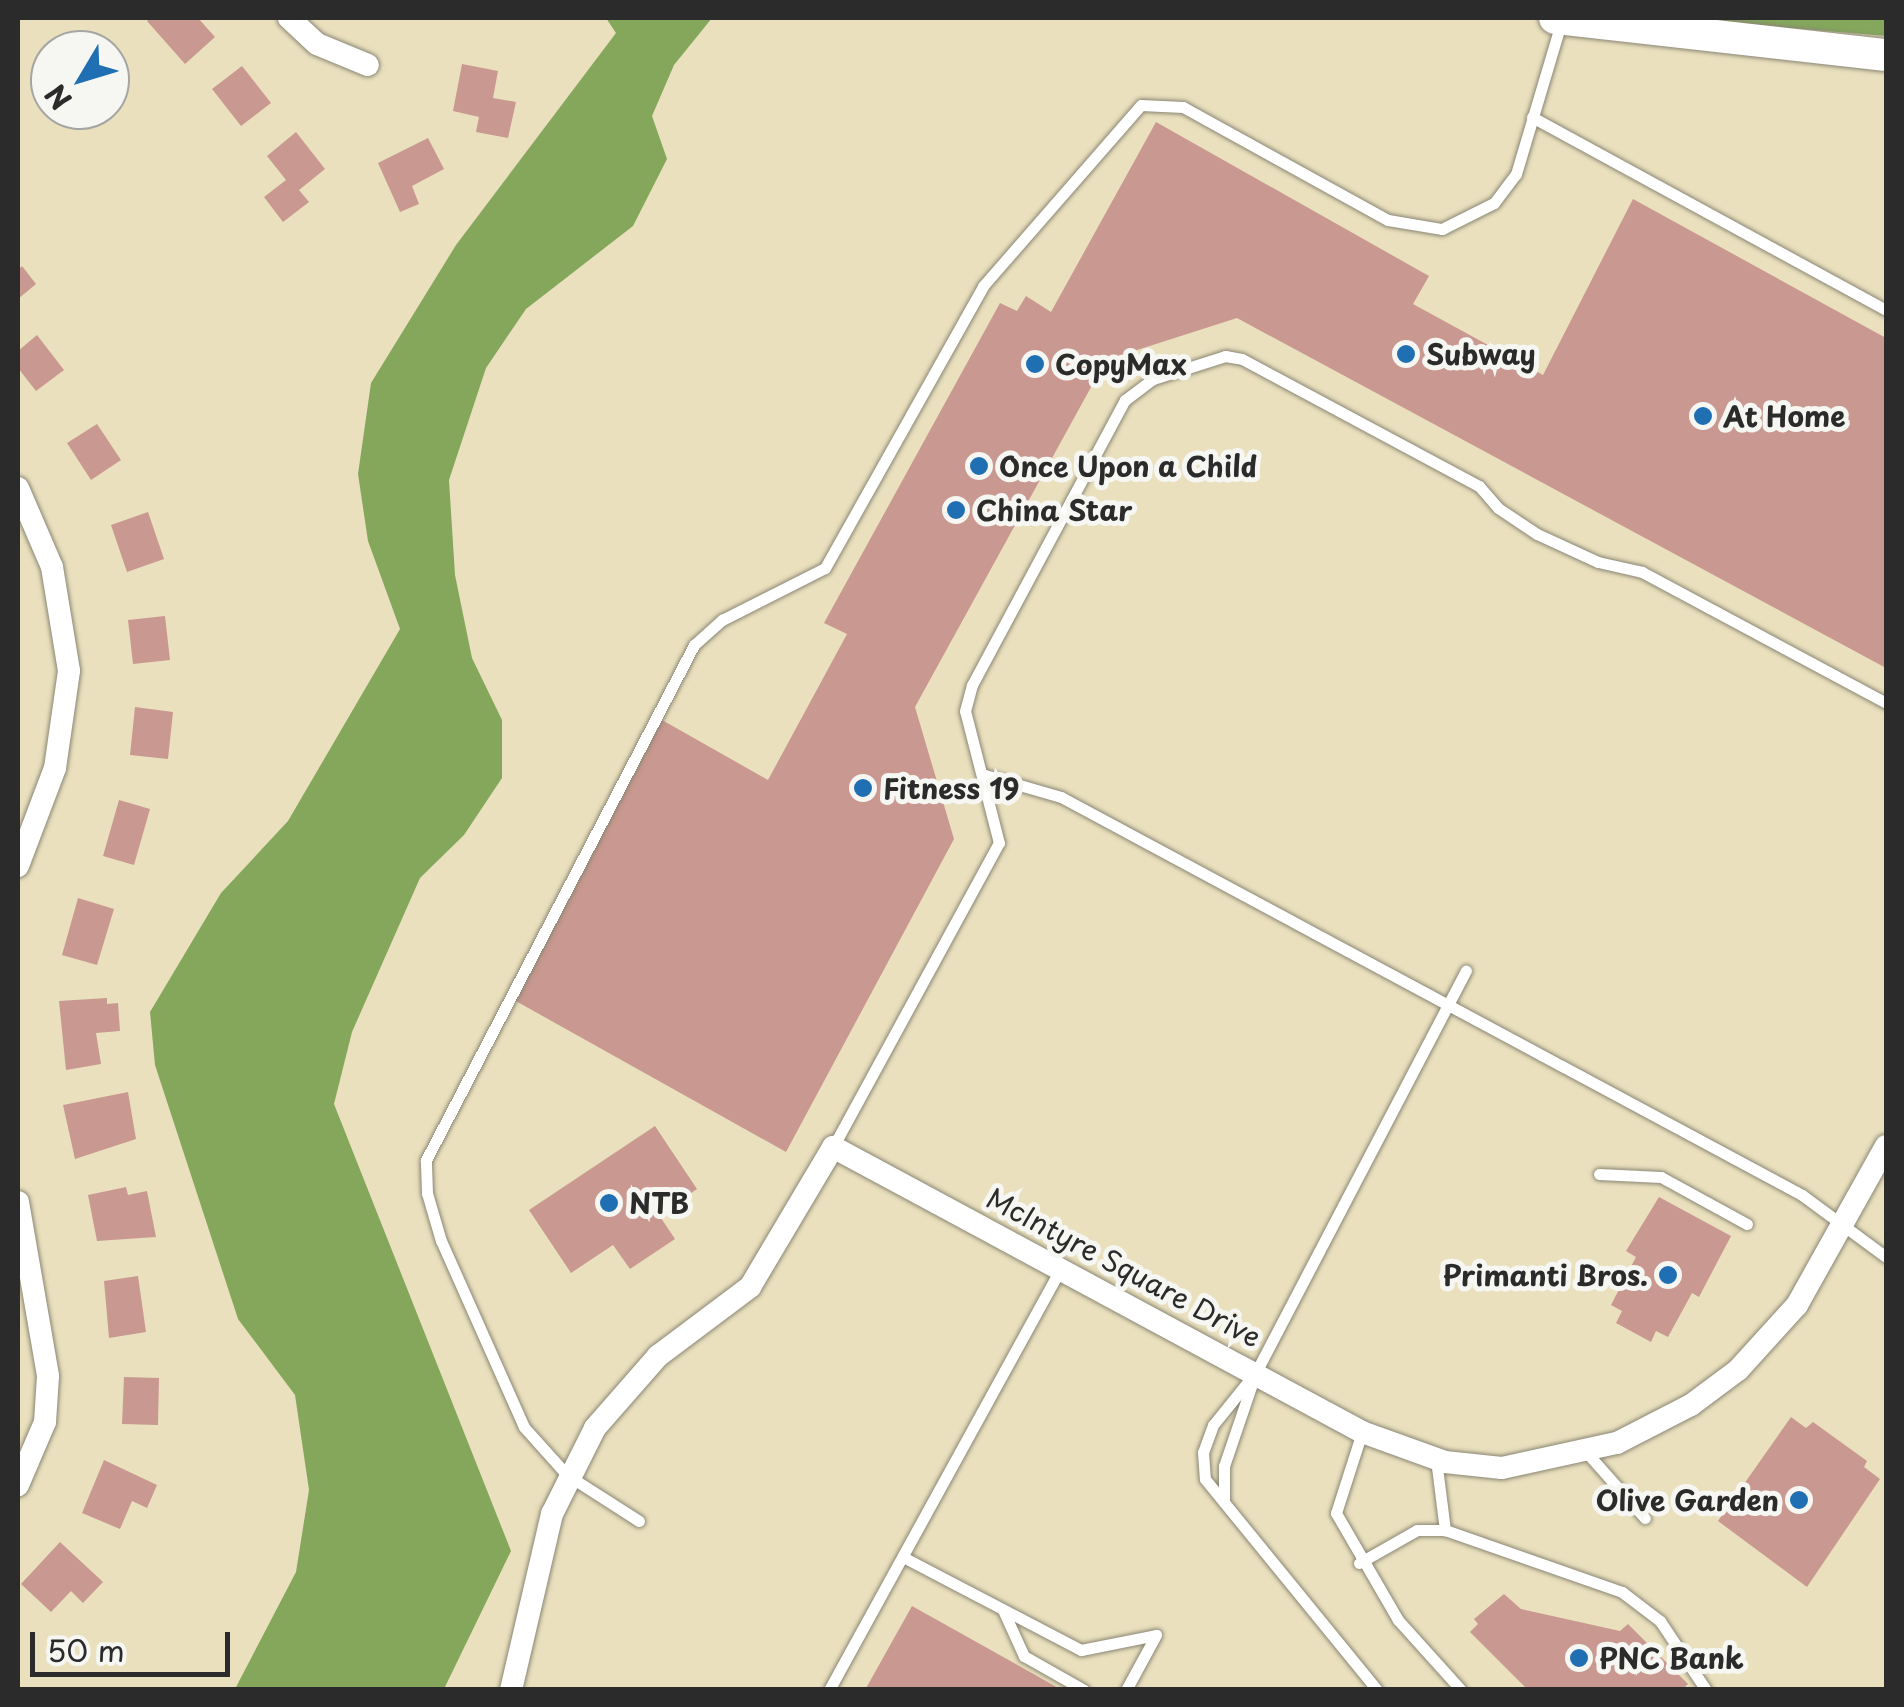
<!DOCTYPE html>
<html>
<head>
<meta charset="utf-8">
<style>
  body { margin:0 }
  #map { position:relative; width:1904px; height:1707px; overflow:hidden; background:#eae0be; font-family:"Playpen Sans",sans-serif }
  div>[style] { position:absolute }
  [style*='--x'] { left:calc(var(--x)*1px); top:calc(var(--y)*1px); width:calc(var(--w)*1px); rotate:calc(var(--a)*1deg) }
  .forest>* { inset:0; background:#84a75c }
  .building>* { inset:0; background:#c99890 }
  .roads { filter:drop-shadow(0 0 2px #8a8674) drop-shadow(0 0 2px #8a8674) }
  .lane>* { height:11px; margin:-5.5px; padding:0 5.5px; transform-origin:5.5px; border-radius:5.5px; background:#fff }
  .street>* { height:22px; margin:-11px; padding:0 11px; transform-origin:11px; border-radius:11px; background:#fff }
  .secondary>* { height:32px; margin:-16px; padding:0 16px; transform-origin:16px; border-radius:16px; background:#fff }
  .dots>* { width:28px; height:28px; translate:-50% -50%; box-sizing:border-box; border:5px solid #f6f6f2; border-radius:50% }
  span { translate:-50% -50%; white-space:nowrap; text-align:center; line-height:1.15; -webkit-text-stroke:10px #f6f6f2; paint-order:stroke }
  .poi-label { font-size:28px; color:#2b2b2b; font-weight:700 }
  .left { translate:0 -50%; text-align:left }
  .right { translate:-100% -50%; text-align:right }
  .street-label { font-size:28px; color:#2b2b2b }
  .frame { position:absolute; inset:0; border:20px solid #2b2b2b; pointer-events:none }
  .north { position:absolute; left:30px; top:30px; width:100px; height:100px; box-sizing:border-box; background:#f6f6f2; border:2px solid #a5a5a2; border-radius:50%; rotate:232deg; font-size:28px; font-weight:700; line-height:40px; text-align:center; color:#2b2b2b }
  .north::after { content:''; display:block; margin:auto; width:35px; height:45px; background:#1f6fb2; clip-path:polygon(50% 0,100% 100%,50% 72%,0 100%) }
  .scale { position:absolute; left:30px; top:1632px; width:200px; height:45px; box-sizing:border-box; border:5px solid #2b2b2b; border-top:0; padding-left:12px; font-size:30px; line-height:35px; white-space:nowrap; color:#2b2b2b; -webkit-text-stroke:8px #f6f6f2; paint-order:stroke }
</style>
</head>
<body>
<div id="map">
  <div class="forest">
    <i style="clip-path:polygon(606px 18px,712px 18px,674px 65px,652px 116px,667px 159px,633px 226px,526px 309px,486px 368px,449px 480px,455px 575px,472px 658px,502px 720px,502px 778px,464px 835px,420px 878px,352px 1032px,334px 1104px,511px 1551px,444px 1689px,235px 1689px,296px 1572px,309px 1490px,295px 1395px,238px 1319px,155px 1065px,150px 1012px,221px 893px,288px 821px,400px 629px,368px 541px,358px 474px,371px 383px,456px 245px,616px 33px)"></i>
    <i style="clip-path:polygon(1709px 18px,1886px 18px,1886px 36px,1708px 21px)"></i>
  </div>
  <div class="building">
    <i style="clip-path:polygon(151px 18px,198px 18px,215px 37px,185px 64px,147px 21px)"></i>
    <i style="clip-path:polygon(462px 64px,498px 71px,493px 98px,516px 102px,508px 138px,476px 132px,479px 117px,453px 111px)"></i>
    <i style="clip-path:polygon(242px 66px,271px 103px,241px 126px,212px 89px)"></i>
    <i style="clip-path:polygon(1156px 122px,1429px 276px,1413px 304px,1543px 375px,1633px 199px,1886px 338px,1886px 668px,1237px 318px,1106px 360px,915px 707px,954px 839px,786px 1152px,514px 1000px,662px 720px,768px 780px,847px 634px,824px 623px,1000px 303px,1017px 311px,1026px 296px,1051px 312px)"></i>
    <i style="clip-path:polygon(296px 132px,325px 169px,299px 190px,309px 202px,283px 222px,264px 197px,286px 180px,267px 156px)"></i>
    <i style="clip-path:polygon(428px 138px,444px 169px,412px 186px,419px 204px,400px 212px,378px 163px)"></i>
    <i style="clip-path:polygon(22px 266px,36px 284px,18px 299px,18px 270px)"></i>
    <i style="clip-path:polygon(37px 335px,64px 370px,36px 391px,18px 368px,18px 351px)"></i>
    <i style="clip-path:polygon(97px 424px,121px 460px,91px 480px,67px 443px)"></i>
    <i style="clip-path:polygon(148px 512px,164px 559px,127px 572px,111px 525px)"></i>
    <i style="clip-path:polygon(165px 616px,170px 660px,133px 664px,128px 620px)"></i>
    <i style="clip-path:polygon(135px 707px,173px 712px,168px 759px,130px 755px)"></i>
    <i style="clip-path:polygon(119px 800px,150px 809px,134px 865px,103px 856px)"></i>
    <i style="clip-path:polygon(78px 898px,114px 909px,97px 965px,62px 955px)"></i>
    <i style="clip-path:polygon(107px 998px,107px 1004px,118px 1003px,120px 1031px,96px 1033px,101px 1064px,66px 1070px,59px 1001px)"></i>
    <i style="clip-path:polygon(128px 1092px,136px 1139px,75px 1159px,63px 1105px)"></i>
    <i style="clip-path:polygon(655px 1126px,697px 1189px,659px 1215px,675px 1239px,630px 1269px,613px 1245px,571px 1273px,529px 1210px)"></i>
    <i style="clip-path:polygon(126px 1187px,128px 1195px,147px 1191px,156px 1237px,97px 1241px,88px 1195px)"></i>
    <i style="clip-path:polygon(1659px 1197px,1731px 1236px,1699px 1297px,1692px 1293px,1668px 1337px,1656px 1331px,1651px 1342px,1616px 1323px,1622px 1311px,1611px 1305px,1636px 1257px,1626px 1251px)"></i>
    <i style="clip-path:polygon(138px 1276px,146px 1332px,109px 1338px,104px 1281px)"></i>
    <i style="clip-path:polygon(124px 1377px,159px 1378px,158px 1425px,122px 1424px)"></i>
    <i style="clip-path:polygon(1791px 1417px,1806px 1428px,1813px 1422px,1867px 1461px,1864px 1467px,1880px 1479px,1807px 1587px,1718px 1521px)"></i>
    <i style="clip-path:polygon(104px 1460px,157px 1485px,147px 1508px,132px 1501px,120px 1529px,82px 1513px)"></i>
    <i style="clip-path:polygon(60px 1542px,103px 1582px,83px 1603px,71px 1591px,51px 1612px,21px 1584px)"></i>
    <i style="clip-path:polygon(1504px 1594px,1521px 1609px,1620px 1631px,1628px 1624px,1688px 1684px,1682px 1690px,1528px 1690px,1470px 1632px,1478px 1624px,1474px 1619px)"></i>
    <i style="clip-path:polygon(912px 1606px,1062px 1690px,865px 1690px)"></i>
  </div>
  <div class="roads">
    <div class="lane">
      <i style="--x:1532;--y:117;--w:403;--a:28.6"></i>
      <i style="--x:985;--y:775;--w:79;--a:16.1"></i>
      <i style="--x:1061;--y:797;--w:841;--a:28.24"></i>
      <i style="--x:1802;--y:1195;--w:104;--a:36.4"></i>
      <i style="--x:833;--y:1147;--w:346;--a:-61.4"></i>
      <i style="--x:999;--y:843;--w:136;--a:-104.4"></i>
      <i style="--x:965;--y:711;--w:27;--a:-75"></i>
      <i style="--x:972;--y:685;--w:323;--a:-61.8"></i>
      <i style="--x:1125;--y:400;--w:35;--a:-37"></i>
      <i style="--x:1153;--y:379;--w:76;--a:-17.7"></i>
      <i style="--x:1225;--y:356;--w:17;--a:10"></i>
      <i style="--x:1242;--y:359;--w:269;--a:28.2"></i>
      <i style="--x:1479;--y:486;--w:29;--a:49"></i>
      <i style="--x:1498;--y:508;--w:47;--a:33.7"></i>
      <i style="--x:1537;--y:534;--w:67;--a:24.7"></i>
      <i style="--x:1598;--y:562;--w:45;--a:12.8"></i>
      <i style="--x:1642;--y:572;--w:277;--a:28.2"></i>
      <i style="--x:1599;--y:1174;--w:62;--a:2.8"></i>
      <i style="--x:1661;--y:1177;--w:98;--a:28.7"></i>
      <i style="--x:1255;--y:1373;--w:67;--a:128.9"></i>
      <i style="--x:1213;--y:1425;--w:29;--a:110"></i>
      <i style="--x:1203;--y:1452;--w:27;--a:86"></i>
      <i style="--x:1205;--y:1479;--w:272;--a:50.8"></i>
      <i style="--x:1362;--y:1432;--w:85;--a:107.8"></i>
      <i style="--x:1336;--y:1513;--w:124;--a:59.9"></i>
      <i style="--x:1398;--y:1620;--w:94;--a:48"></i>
      <i style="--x:1587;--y:1453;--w:87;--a:48.3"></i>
      <i style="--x:1436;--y:1459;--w:72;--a:82.8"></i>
      <i style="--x:1445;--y:1530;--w:188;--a:19.3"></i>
      <i style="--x:1622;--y:1592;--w:48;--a:37.3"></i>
      <i style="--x:1660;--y:1621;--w:83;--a:56.3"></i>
      <i style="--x:1224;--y:1502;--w:36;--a:-90"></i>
      <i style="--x:1224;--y:1466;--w:99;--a:-71.2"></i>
      <i style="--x:1256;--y:1372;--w:453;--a:-62.4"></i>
      <i style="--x:639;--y:1521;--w:85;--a:-147.4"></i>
      <i style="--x:567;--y:1475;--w:64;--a:-131.9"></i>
      <i style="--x:524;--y:1427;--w:204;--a:-114"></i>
      <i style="--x:441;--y:1241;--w:50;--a:-106.3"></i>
      <i style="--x:427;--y:1193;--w:33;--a:-92"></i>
      <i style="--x:426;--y:1160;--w:581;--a:-62.51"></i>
      <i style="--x:694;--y:645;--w:38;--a:-42"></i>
      <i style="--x:722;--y:620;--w:115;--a:-26.8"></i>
      <i style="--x:825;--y:568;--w:323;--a:-60.7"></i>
      <i style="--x:983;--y:286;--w:240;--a:-48.9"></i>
      <i style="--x:1141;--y:105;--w:42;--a:2.7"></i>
      <i style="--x:1183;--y:107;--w:234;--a:28.9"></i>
      <i style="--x:1388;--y:220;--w:55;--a:9.5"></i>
      <i style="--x:1442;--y:229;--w:58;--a:-26.6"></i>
      <i style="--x:1494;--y:203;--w:36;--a:-53"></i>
      <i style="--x:1516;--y:174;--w:161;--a:-73.4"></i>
      <i style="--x:903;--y:1557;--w:201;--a:27.6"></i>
      <i style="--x:1081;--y:1650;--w:76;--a:-11.3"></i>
      <i style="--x:1359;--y:1563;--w:67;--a:-29.6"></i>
      <i style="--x:1417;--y:1530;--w:28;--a:0"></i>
      <i style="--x:1003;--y:1610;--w:51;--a:65.5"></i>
      <i style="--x:1024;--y:1656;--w:69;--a:29.5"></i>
      <i style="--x:829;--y:1690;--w:483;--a:-61.2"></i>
      <i style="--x:1126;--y:1690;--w:63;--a:-61.4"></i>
    </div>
    <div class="street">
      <i style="--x:289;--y:18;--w:38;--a:43"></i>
      <i style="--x:317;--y:44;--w:55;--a:22.4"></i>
      <i style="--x:18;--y:488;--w:86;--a:66.7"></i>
      <i style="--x:52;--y:567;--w:105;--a:80.7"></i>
      <i style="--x:69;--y:671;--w:98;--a:98.2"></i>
      <i style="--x:55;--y:768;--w:105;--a:110.7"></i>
      <i style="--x:18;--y:1202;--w:177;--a:80.2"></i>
      <i style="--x:48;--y:1376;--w:46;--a:93.7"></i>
      <i style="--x:45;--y:1422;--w:69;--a:113.2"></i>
      <i style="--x:511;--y:1690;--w:181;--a:-76.9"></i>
      <i style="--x:552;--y:1514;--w:96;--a:-63.4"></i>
      <i style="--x:595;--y:1428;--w:96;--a:-48.8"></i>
      <i style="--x:658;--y:1356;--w:115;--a:-36.9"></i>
      <i style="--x:750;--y:1287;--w:163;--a:-59.3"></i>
      <i style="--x:833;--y:1147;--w:601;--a:28.31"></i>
      <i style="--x:1362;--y:1432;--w:88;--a:19.9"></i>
      <i style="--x:1445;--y:1462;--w:57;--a:6"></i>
      <i style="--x:1502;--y:1468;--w:118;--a:-12.3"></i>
      <i style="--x:1617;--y:1443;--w:83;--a:-27.2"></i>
      <i style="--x:1691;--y:1405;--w:59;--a:-36.7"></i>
      <i style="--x:1738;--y:1370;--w:88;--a:-47.8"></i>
      <i style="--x:1797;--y:1305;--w:182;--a:-60.8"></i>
    </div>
    <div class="secondary">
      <i style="--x:1555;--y:18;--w:333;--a:6.4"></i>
    </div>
  </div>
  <div class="dots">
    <i style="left:1406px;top:354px;background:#1f6fb2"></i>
    <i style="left:1035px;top:364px;background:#1f6fb2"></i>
    <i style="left:1703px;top:416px;background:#1f6fb2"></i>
    <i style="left:979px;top:466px;background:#1f6fb2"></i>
    <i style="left:956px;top:510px;background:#1f6fb2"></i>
    <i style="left:863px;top:788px;background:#1f6fb2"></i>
    <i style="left:609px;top:1203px;background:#1f6fb2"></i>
    <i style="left:1668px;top:1275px;background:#1f6fb2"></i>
    <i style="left:1799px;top:1500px;background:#1f6fb2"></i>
    <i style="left:1579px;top:1658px;background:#1f6fb2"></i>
  </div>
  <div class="poi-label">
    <span class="left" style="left:1426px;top:354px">Subway</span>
    <span class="left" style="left:1055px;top:364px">CopyMax</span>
    <span class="left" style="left:1723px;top:416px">At Home</span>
    <span class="left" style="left:999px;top:466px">Once Upon a Child</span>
    <span class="left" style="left:976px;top:510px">China Star</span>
    <span class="left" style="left:883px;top:788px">Fitness 19</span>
    <span class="left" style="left:629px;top:1203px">NTB</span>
    <span class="right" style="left:1648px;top:1275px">Primanti Bros.</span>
    <span class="right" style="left:1779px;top:1500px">Olive Garden</span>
    <span class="left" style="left:1599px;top:1658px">PNC Bank</span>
  </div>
  <div class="street-label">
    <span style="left:1124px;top:1267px;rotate:28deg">McIntyre Square Drive</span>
  </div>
  <div class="frame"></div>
  <div class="north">N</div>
  <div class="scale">50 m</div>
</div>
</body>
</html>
